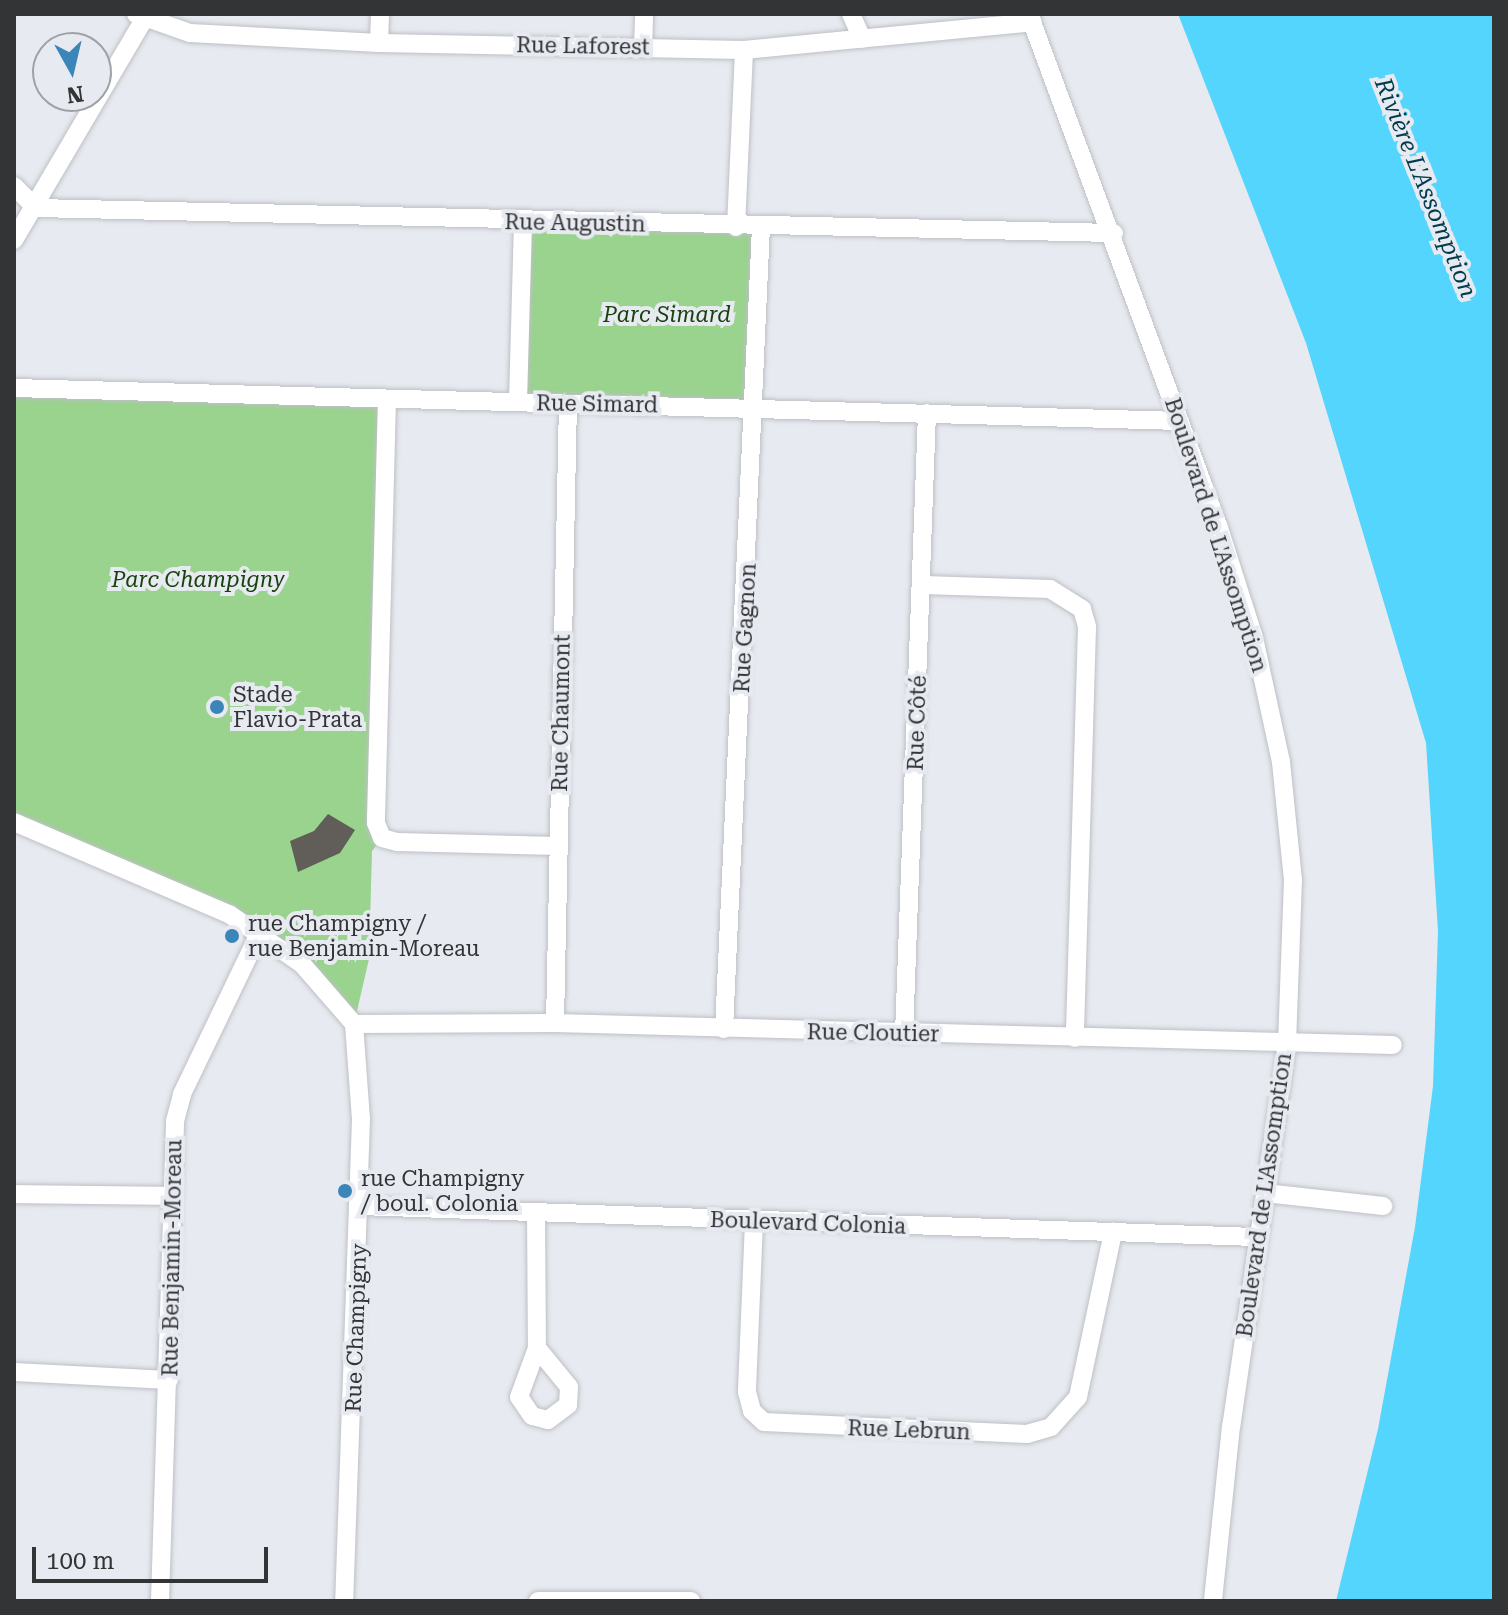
<!DOCTYPE html>
<html>
<head>
<meta charset="utf-8">
<style>
  body { margin:0 }
  #map { position:relative; width:1508px; height:1615px; overflow:hidden; background:#e7eaf0; font-family:"Roboto Serif",serif }
  div>[style] { position:absolute }
  [style*='--x'] { left:calc(var(--x)*1px); top:calc(var(--y)*1px); width:calc(var(--w)*1px); rotate:calc(var(--a)*1deg) }
  .green>* { inset:0; background:#99d38d }
  .water>* { inset:0; background:#53d5fd }
  .building>* { inset:0; background:#615d59 }
  .roads { filter:drop-shadow(0 0 2px #bdc0c5) drop-shadow(0 0 2px #bdc0c5) }
  .minor>* { height:18px; margin:-9px; padding:0 9px; transform-origin:9px; border-radius:9px; background:#fff }
  .dots>* { width:22px; height:22px; translate:-50% -50%; box-sizing:border-box; border:4px solid #e7eaf0; border-radius:50% }
  span { translate:-50% -50%; white-space:nowrap; text-align:center; line-height:1.15; -webkit-text-stroke:8px #e7eaf0; paint-order:stroke }
  .street-label { font-size:22px; color:#333436 }
  .park-label { font-size:22px; color:#18420e; font-style:italic }
  .poi-label { font-size:22px; color:#333436 }
  .left { translate:0 -50%; text-align:left }
  .water-label { font-size:24px; color:#003c4d; font-style:italic }
  .frame { position:absolute; inset:0; border:16px solid #333436; pointer-events:none }
  .north { position:absolute; left:32px; top:32px; width:80px; height:80px; box-sizing:border-box; background:#e7eaf0; border:2px solid #9fa1a6; border-radius:50%; rotate:172deg; font-size:22px; font-weight:700; line-height:32px; text-align:center; color:#333436 }
  .north::after { content:''; display:block; margin:auto; width:28px; height:36px; background:#3c85b9; clip-path:polygon(50% 0,100% 100%,50% 72%,0 100%) }
  .scale { position:absolute; left:32px; top:1547px; width:236px; height:36px; box-sizing:border-box; border:4px solid #333436; border-top:0; padding-left:10px; font-size:24px; line-height:28px; white-space:nowrap; color:#333436; -webkit-text-stroke:6px #e7eaf0; paint-order:stroke }
</style>
</head>
<body>
<div id="map">
  <div class="green">
    <i style="clip-path:polygon(523px 222px,761px 227px,756px 407px,518px 401px)"></i>
    <i style="clip-path:polygon(14px 388px,387px 399px,382px 838px,372px 851px,369px 959px,354px 1024px,259px 934px,14px 825px)"></i>
  </div>
  <div class="water">
    <i style="clip-path:polygon(1178px 14px,1494px 14px,1494px 1601px,1336px 1601px,1378px 1429px,1415px 1227px,1433px 1086px,1438px 931px,1426px 743px,1306px 343px)"></i>
  </div>
  <div class="building">
    <i style="clip-path:polygon(328px 814px,355px 830px,340px 853px,298px 872px,290px 841px,314px 831px)"></i>
  </div>
  <div class="roads">
    <div class="minor">
      <i style="--x:136;--y:14;--w:57;--a:19.4"></i>
      <i style="--x:190;--y:33;--w:189;--a:3"></i>
      <i style="--x:379;--y:43;--w:365;--a:1.1"></i>
      <i style="--x:744;--y:50;--w:290;--a:-5.5"></i>
      <i style="--x:851;--y:14;--w:27;--a:66"></i>
      <i style="--x:1029;--y:14;--w:548;--a:69.71"></i>
      <i style="--x:1219;--y:528;--w:115;--a:72.3"></i>
      <i style="--x:1254;--y:638;--w:127;--a:77.7"></i>
      <i style="--x:1281;--y:762;--w:119;--a:84.2"></i>
      <i style="--x:1293;--y:880;--w:164;--a:92.1"></i>
      <i style="--x:1287;--y:1044;--w:386;--a:98.3"></i>
      <i style="--x:1231;--y:1426;--w:176;--a:95.9"></i>
      <i style="--x:379;--y:43;--w:29;--a:-88"></i>
      <i style="--x:643;--y:47;--w:33;--a:-88"></i>
      <i style="--x:14;--y:186;--w:31;--a:45"></i>
      <i style="--x:36;--y:208;--w:1078;--a:1.33"></i>
      <i style="--x:736;--y:227;--w:177;--a:-87.4"></i>
      <i style="--x:14;--y:240;--w:262;--a:-59.5"></i>
      <i style="--x:14;--y:388;--w:1166;--a:1.62"></i>
      <i style="--x:387;--y:399;--w:424;--a:91.5"></i>
      <i style="--x:376;--y:823;--w:16;--a:68"></i>
      <i style="--x:382;--y:838;--w:16;--a:15"></i>
      <i style="--x:397;--y:842;--w:161;--a:1.4"></i>
      <i style="--x:518;--y:401;--w:179;--a:-88.4"></i>
      <i style="--x:923;--y:585;--w:127;--a:1.8"></i>
      <i style="--x:1050;--y:589;--w:38;--a:32"></i>
      <i style="--x:1082;--y:609;--w:19;--a:74"></i>
      <i style="--x:1087;--y:627;--w:411;--a:91.7"></i>
      <i style="--x:14;--y:822;--w:234;--a:23.2"></i>
      <i style="--x:229;--y:914;--w:88;--a:34.4"></i>
      <i style="--x:302;--y:964;--w:79;--a:49.1"></i>
      <i style="--x:354;--y:1024;--w:95;--a:85.8"></i>
      <i style="--x:361;--y:1119;--w:482;--a:92"></i>
      <i style="--x:555;--y:1023;--w:619;--a:-88.8"></i>
      <i style="--x:354;--y:1024;--w:201;--a:-0.3"></i>
      <i style="--x:555;--y:1023;--w:838;--a:1.5"></i>
      <i style="--x:724;--y:1029;--w:803;--a:-87.36"></i>
      <i style="--x:904;--y:1034;--w:621;--a:-87.88"></i>
      <i style="--x:1265;--y:1193;--w:119;--a:6.3"></i>
      <i style="--x:14;--y:1194;--w:158;--a:0.7"></i>
      <i style="--x:359;--y:1206;--w:899;--a:1.98"></i>
      <i style="--x:536;--y:1212;--w:136;--a:89.6"></i>
      <i style="--x:754;--y:1222;--w:170;--a:92.4"></i>
      <i style="--x:747;--y:1392;--w:20;--a:75"></i>
      <i style="--x:752;--y:1411;--w:16;--a:43"></i>
      <i style="--x:764;--y:1422;--w:263;--a:2.6"></i>
      <i style="--x:1027;--y:1434;--w:25;--a:-16"></i>
      <i style="--x:1051;--y:1427;--w:40;--a:-48"></i>
      <i style="--x:1078;--y:1397;--w:169;--a:-78"></i>
      <i style="--x:537;--y:1348;--w:50;--a:50.6"></i>
      <i style="--x:569;--y:1387;--w:18;--a:93"></i>
      <i style="--x:568;--y:1405;--w:25;--a:143"></i>
      <i style="--x:548;--y:1420;--w:16;--a:-166"></i>
      <i style="--x:532;--y:1416;--w:23;--a:-124"></i>
      <i style="--x:519;--y:1397;--w:52;--a:-69.8"></i>
      <i style="--x:14;--y:1372;--w:155;--a:3"></i>
      <i style="--x:160;--y:1601;--w:480;--a:-88.2"></i>
      <i style="--x:175;--y:1121;--w:28;--a:-75"></i>
      <i style="--x:182;--y:1094;--w:178;--a:-64.3"></i>
      <i style="--x:538;--y:1601;--w:153;--a:0"></i>
    </div>
  </div>
  <div class="dots">
    <i style="left:217px;top:707px;background:#3c85b9"></i>
    <i style="left:232px;top:936px;background:#3c85b9"></i>
    <i style="left:345px;top:1191px;background:#3c85b9"></i>
  </div>
  <div class="street-label">
    <span style="left:583px;top:46px;rotate:1deg">Rue Laforest</span>
    <span style="left:575px;top:223px;rotate:1deg">Rue Augustin</span>
    <span style="left:597px;top:404px;rotate:1deg">Rue Simard</span>
    <span style="left:1216px;top:535px;rotate:72deg">Boulevard de L'Assomption</span>
    <span style="left:745px;top:628px;rotate:-87deg">Rue Gagnon</span>
    <span style="left:561px;top:713px;rotate:-89deg">Rue Chaumont</span>
    <span style="left:917px;top:723px;rotate:-88deg">Rue Côté</span>
    <span style="left:873px;top:1033px;rotate:1deg">Rue Cloutier</span>
    <span style="left:1264px;top:1195px;rotate:-82deg">Boulevard de L'Assomption</span>
    <span style="left:808px;top:1223px;rotate:2deg">Boulevard Colonia</span>
    <span style="left:172px;top:1258px;rotate:-89deg">Rue Benjamin-Moreau</span>
    <span style="left:356px;top:1328px;rotate:-88deg">Rue Champigny</span>
    <span style="left:909px;top:1430px;rotate:2deg">Rue Lebrun</span>
  </div>
  <div class="park-label">
    <span style="left:667px;top:315px">Parc Simard</span>
    <span style="left:198px;top:580px">Parc Champigny</span>
  </div>
  <div class="poi-label">
    <span class="left" style="left:233px;top:707px">Stade<br>Flavio-Prata</span>
    <span class="left" style="left:248px;top:936px">rue Champigny /<br>rue Benjamin-Moreau</span>
    <span class="left" style="left:361px;top:1191px">rue Champigny<br>/ boul. Colonia</span>
  </div>
  <div class="water-label">
    <span style="left:1425px;top:188px;rotate:68deg">Rivière L'Assomption</span>
  </div>
  <div class="frame"></div>
  <div class="north">N</div>
  <div class="scale">100 m</div>
</div>
</body>
</html>
